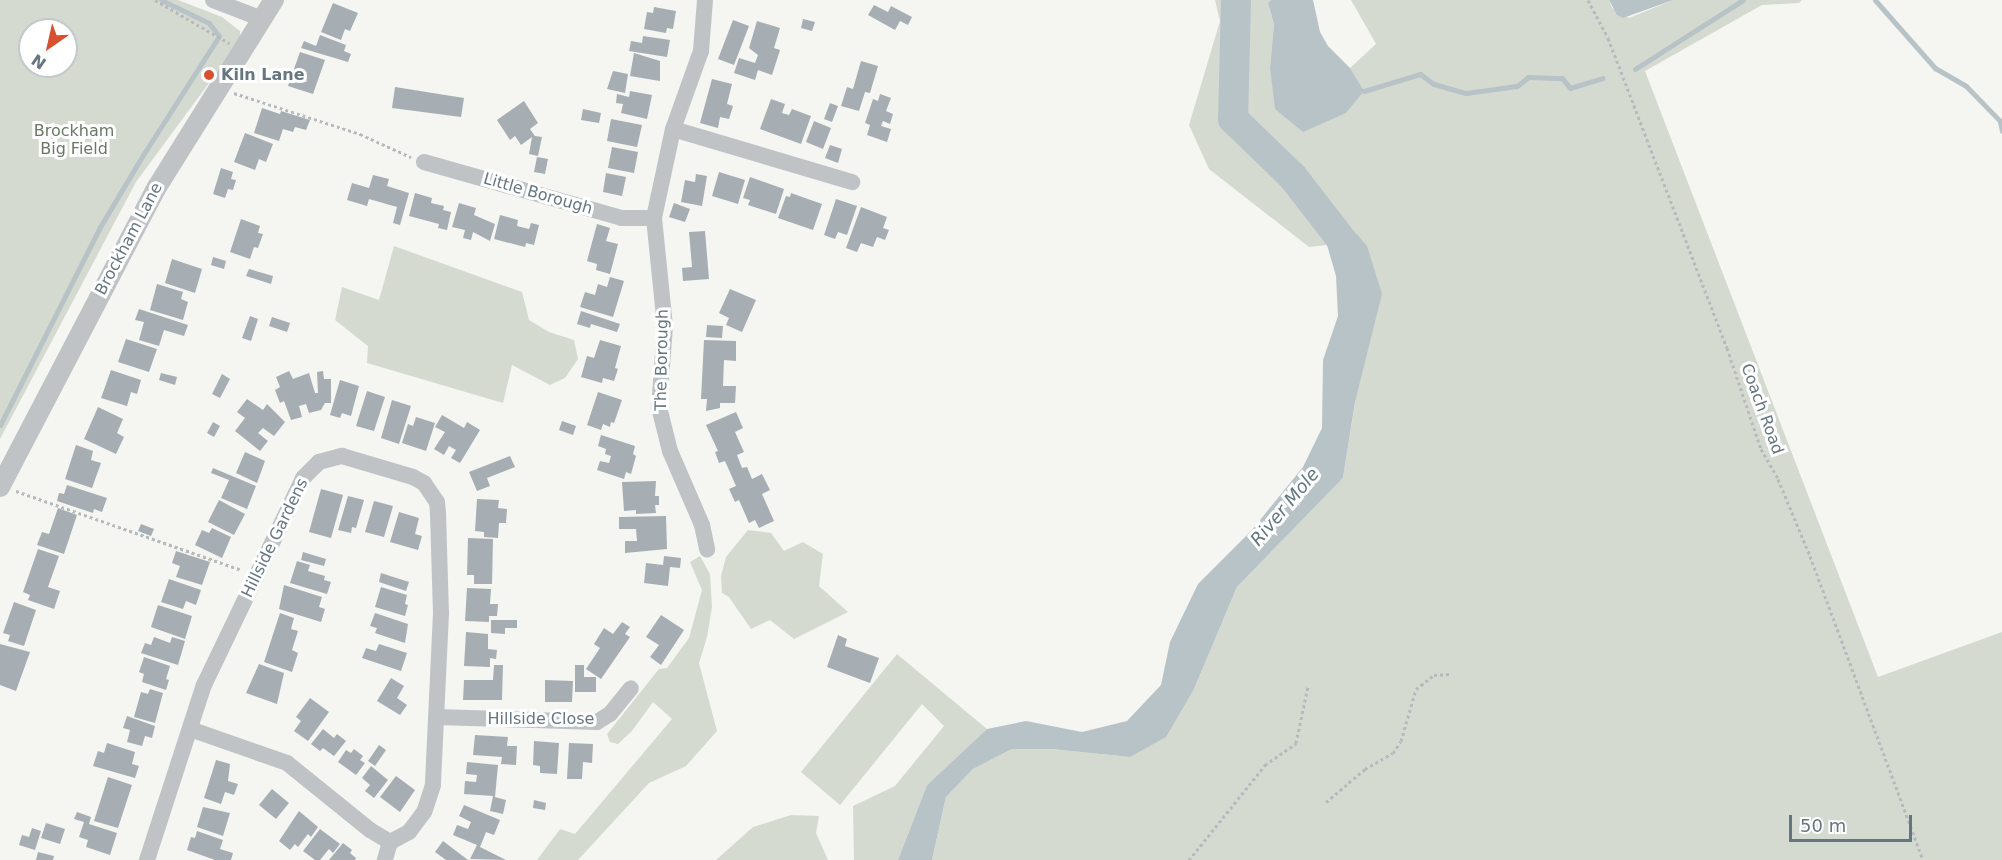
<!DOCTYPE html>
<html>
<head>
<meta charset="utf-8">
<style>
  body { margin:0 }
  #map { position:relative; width:2002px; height:860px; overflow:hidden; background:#f5f5f2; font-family:"DejaVu Sans",sans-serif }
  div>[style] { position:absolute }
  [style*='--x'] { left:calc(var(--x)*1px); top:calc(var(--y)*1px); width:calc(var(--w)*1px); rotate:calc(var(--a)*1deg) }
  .green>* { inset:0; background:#d5dad1 }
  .water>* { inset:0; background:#b8c3c7 }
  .stream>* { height:5px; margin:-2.5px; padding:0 2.5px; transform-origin:2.5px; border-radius:2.5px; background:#b8c3c7 }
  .river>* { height:30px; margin:-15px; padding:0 15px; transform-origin:15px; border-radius:15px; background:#b8c3c7 }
  .building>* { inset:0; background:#a6aeb3 }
  .path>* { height:3px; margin-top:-1.5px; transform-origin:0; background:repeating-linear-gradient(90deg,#b7babc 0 3px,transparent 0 6px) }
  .minor>* { height:16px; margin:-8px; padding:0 8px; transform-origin:8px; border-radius:8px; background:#bfc3c6 }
  .tertiary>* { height:20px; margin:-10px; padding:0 10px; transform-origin:10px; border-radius:10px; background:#bfc3c6 }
  .dots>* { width:16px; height:16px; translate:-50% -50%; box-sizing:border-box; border:3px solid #fff; border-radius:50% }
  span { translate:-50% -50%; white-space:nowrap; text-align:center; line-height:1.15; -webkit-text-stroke:6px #fff; paint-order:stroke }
  .poi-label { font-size:16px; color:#667681; font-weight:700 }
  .left { translate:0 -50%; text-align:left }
  .park-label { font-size:16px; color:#697965 }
  .street-label { font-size:16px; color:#667681 }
  .water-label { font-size:18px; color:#62777e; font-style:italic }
  .north { position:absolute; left:18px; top:18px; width:60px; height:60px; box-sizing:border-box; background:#fff; border:2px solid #c2c8cd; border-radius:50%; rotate:214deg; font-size:16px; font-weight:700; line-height:24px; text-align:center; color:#667681 }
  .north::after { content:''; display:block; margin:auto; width:21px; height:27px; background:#d75130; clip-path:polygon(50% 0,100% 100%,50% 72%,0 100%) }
  .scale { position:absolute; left:1789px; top:815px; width:123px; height:27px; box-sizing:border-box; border:3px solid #667681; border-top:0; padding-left:8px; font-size:18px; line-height:21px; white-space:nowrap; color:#667681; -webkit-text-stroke:4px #fff; paint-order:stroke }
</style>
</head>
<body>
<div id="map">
  <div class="green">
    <i style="clip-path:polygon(evenodd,0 0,178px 0,222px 17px,240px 31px,240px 41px,136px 182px,0 439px,0 0,30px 30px,66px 30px,66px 66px,30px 66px,30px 30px)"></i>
    <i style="clip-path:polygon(1215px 0,1271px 0,1268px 3px,1274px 24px,1270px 67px,1364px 92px,1350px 68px,1376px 44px,1351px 0,1609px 0,1612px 8px,1629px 18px,1673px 0,1802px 0,1799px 3px,1762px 5px,1645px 71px,1878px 677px,2002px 632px,2002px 860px,932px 860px,946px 797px,973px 769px,1012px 749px,1051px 749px,1130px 757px,1194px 689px,1237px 587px,1343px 478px,1355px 403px,1357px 234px,1327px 245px,1309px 247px,1209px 169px,1189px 125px,1220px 21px)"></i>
    <i style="clip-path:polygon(394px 246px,522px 292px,529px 320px,549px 332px,574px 340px,578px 359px,565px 378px,550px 385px,512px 365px,503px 403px,367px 363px,368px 346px,335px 320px,342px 287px,379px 300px)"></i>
    <i style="clip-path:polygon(748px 530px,771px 533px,784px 551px,803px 542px,823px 554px,819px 586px,848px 612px,794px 639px,770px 620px,751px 629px,729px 597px,722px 593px,721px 576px,726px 557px)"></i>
    <i style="clip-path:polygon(700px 556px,710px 574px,712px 607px,707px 637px,699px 663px,717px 731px,686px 766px,649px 783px,578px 860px,537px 860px,560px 829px,575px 834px,672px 719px,653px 702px,632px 731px,618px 744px,610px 742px,607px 734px,659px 669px,667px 668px,689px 638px,702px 590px,690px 562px)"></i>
    <i style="clip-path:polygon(897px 654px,987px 729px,927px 785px,898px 860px,854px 860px,853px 806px,895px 786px,944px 726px,922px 704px,840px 805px,801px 772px)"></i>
    <i style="clip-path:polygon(791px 815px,819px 816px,816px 833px,828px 860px,716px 860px,753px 827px)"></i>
  </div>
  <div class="water">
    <i style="clip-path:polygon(1271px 0,1313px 0,1320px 32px,1328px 46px,1350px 68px,1364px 91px,1346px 113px,1303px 132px,1275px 109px,1270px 67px,1274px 24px,1268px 3px)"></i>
    <i style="clip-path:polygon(1609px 0,1673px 0,1623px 18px,1617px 15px)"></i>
    <i style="clip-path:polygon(1357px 234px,1367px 246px,1382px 294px,1355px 402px,1343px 478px,1237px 587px,1194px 689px,1166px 737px,1130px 757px,1051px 749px,1012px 749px,973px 769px,946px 797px,932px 860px,898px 860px,927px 785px,987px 729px,1026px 721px,1082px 732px,1127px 721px,1161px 685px,1170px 642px,1198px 584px,1252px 530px,1303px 467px,1322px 428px,1323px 360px,1338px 316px,1336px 276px,1327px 245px)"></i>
  </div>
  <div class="stream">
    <i style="--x:1875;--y:0;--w:91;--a:48.6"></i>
    <i style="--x:1935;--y:68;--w:36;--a:30"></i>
    <i style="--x:1966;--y:86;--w:49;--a:45.8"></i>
    <i style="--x:2000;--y:121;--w:10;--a:79"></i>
    <i style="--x:1635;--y:69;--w:128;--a:-32.6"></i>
    <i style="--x:1364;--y:91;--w:59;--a:-16.9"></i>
    <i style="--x:1420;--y:74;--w:17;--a:36"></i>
    <i style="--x:1434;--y:84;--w:33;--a:16"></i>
    <i style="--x:1466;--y:93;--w:51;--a:-7.8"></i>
    <i style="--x:1517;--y:86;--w:14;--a:-39"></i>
    <i style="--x:1528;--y:77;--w:34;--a:2"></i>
    <i style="--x:1562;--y:78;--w:13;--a:51"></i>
    <i style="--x:1570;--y:88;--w:34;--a:-17"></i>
    <i style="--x:0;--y:425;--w:222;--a:-63.2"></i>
    <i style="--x:100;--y:227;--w:84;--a:-59.2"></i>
    <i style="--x:143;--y:155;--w:141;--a:-57.4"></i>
    <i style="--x:219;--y:36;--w:16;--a:-128"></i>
    <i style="--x:209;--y:23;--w:53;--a:-154.4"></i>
  </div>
  <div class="river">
    <i style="--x:1236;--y:0;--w:119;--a:91.4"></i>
    <i style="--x:1233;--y:119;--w:83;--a:44"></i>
    <i style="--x:1293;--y:177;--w:90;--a:52.2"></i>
    <i style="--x:1348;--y:248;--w:29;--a:74"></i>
  </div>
  <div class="building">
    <i style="clip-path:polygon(333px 3px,358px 13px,350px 31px,345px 29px,341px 40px,321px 32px)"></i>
    <i style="clip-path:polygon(874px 5px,888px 12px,891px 6px,912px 17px,908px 25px,900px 21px,895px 30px,868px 15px)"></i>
    <i style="clip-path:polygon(654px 7px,676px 11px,673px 29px,667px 28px,666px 33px,644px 29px,647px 12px,653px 13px)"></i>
    <i style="clip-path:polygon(803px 19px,815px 22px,812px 31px,801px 28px)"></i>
    <i style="clip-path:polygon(733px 20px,749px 26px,734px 65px,718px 59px)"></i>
    <i style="clip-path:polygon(757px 21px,780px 28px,774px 48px,780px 50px,772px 75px,758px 70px,755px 80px,734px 73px,739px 58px,755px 63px,758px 55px,749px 48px)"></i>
    <i style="clip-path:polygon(320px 35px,346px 45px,344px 51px,351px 54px,348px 62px,301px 48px,304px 41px,316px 46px)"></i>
    <i style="clip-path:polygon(643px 36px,670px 40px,667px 57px,629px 51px,631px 41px,642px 43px)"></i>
    <i style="clip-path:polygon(300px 52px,325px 60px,313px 94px,288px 86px)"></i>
    <i style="clip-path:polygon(634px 53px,660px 61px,660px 81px,630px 76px)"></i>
    <i style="clip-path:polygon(861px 61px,878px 66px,870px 93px,865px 92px,859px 111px,841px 106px,847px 87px,853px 89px)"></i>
    <i style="clip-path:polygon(613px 71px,628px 74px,625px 93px,607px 89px)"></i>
    <i style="clip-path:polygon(712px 79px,732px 84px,727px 104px,733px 106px,729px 119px,720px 117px,718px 128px,700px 123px)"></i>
    <i style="clip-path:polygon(395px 87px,464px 98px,461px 117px,392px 108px)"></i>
    <i style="clip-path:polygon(630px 91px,652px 95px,647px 119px,621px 113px,623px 104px,616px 103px,617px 94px,629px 97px)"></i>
    <i style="clip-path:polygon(880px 94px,891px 98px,886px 111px,893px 114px,890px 124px,883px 121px,881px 126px,891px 129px,887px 142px,867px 135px,870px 125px,865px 123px,873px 99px,878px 101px)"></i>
    <i style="clip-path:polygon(771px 99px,785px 104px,782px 113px,789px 115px,792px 109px,811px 116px,801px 144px,760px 129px)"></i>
    <i style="clip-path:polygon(524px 101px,538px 123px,530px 129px,535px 136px,542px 137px,538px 156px,529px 154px,532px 137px,521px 145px,515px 136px,510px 140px,497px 120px)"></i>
    <i style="clip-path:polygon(830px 103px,838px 106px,832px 122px,824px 119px)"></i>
    <i style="clip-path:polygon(262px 108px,280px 114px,281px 111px,310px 120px,306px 130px,295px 127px,293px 132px,283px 129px,279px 141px,254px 133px)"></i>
    <i style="clip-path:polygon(583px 109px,601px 113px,599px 123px,581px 120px)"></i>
    <i style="clip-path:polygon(611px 119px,642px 125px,637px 147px,607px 141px)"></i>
    <i style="clip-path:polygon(814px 121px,831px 128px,823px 149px,806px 142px)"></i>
    <i style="clip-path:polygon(245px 133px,273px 144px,266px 162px,259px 159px,255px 170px,234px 162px)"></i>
    <i style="clip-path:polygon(830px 145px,842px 149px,838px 163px,825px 158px)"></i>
    <i style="clip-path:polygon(612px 147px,638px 152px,634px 173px,608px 168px)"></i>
    <i style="clip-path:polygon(537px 157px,548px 159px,545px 174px,534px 172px)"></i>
    <i style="clip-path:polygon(221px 168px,233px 172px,231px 179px,236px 180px,233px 190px,228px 189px,225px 198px,213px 194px)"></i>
    <i style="clip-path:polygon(719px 172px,745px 180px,738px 204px,712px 196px)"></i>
    <i style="clip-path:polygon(606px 173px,626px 177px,622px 196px,603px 192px)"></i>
    <i style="clip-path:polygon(696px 174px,707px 176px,702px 206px,681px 202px,685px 180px,695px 182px)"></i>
    <i style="clip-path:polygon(373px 175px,389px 179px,387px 186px,409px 193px,400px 225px,393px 223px,397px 207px,369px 199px,367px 206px,347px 200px,352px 183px,369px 188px)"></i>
    <i style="clip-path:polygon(750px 177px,784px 189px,776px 214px,748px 205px,750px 200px,743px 198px)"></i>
    <i style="clip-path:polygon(415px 193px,432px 198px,431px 203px,444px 206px,443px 210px,451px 212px,447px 230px,438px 228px,439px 224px,409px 216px)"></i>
    <i style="clip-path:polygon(791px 193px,822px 204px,813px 230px,778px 218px,786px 196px,790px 197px)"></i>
    <i style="clip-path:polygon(836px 199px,857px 206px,847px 235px,838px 232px,835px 239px,824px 235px)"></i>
    <i style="clip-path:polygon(459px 203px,476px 208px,474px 215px,495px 224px,490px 241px,473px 232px,471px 240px,463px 238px,465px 230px,452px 227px)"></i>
    <i style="clip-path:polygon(674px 203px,690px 209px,685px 222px,669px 217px)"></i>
    <i style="clip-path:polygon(861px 207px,887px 217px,883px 228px,889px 230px,885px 240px,877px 237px,873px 247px,861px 243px,857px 252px,846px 248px)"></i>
    <i style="clip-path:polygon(500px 215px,518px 220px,517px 226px,529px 229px,531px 223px,539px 225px,534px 245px,526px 243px,525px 247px,494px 239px)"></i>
    <i style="clip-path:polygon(241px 219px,260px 226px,258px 233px,263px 234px,258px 248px,254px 247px,250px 259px,230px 252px)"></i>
    <i style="clip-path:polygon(597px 224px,610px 228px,606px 241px,618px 244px,610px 274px,596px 270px,597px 264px,587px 261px)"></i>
    <i style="clip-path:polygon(705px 231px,709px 279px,683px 281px,682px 268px,692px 267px,689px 232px)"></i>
    <i style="clip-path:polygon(213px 257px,226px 261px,224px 269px,211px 265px)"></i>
    <i style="clip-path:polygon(172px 259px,202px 269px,195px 293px,165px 283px)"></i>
    <i style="clip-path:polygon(249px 269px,273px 276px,271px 284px,246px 276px)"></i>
    <i style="clip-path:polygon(610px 277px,624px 281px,613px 317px,580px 307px,585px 292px,595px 295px,598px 284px,607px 287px)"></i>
    <i style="clip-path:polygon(157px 284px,183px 292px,181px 299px,188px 302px,183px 320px,150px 310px)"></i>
    <i style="clip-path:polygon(730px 289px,756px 300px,742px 332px,726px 325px,729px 318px,719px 313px)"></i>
    <i style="clip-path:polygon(139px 309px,188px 325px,184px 336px,164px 330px,159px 346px,139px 340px,144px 322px,135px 320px)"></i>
    <i style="clip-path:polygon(581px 311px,620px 324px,617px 332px,591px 324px,590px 328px,577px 324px)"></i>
    <i style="clip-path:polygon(250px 316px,258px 319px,251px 341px,242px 338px)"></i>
    <i style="clip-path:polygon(272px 317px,290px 323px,287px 332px,269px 326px)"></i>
    <i style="clip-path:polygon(707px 325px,723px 326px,722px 338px,706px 337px)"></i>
    <i style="clip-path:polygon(126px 339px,157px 349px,149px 372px,118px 362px)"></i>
    <i style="clip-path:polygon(600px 340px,621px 346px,615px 368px,618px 369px,614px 381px,603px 378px,602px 383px,581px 377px,587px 356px,594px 358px)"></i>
    <i style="clip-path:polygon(704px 340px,736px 341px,736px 361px,724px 360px,723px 386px,736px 386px,735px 403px,720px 403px,720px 408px,706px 411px,707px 399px,701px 399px)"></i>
    <i style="clip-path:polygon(111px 370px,141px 380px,137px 394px,131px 392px,127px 406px,101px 398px)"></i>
    <i style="clip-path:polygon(289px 371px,293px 379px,309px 373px,315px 393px,318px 393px,317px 372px,323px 371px,324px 379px,331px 379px,331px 403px,325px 403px,321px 410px,309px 413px,306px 404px,299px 406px,302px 417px,291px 420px,284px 401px,280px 403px,275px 390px,280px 387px,276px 377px)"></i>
    <i style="clip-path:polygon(161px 373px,177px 377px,175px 385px,159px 380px)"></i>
    <i style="clip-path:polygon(222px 374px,230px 379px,220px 398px,212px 394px)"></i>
    <i style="clip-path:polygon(340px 380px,359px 386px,351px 416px,342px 413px,340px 418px,330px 415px)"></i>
    <i style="clip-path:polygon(367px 391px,385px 397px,374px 431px,356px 426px)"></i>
    <i style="clip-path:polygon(598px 392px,622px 400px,614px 423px,611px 422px,610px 427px,603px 424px,601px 430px,587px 425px)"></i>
    <i style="clip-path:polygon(247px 399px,263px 410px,267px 404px,285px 422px,274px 436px,263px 428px,258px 433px,268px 441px,260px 451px,235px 431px,245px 418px,237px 412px)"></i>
    <i style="clip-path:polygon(392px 400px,411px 406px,399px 444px,381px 438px)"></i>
    <i style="clip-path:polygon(98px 407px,123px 419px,117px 433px,124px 437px,116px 454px,84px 439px)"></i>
    <i style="clip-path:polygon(736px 412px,743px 428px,735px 432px,744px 452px,737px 455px,742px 468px,747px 467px,752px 479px,762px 474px,770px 490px,762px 494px,774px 521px,759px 528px,755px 520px,749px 523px,739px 500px,735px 502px,729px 489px,736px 486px,725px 461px,719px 463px,715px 452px,718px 451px,706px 425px)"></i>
    <i style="clip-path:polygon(442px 415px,464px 428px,467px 422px,480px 430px,460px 463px,451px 458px,456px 450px,449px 446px,444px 455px,434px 449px,445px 432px,435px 427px)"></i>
    <i style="clip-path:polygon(416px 417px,435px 423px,426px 451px,402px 443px,408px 424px,413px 426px)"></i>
    <i style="clip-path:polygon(562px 421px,576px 426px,573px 435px,559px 430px)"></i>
    <i style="clip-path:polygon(213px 422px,220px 426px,214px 437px,207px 433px)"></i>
    <i style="clip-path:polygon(601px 435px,635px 446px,633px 454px,636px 456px,631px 474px,626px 472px,624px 479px,597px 470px,600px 461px,609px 463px,611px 456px,605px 454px,606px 449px,598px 446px)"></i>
    <i style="clip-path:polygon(76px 445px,93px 451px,91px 460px,101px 463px,92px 488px,65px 479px)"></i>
    <i style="clip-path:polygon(245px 452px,265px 461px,257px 483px,236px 473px)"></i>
    <i style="clip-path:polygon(510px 456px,515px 467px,487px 478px,490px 486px,477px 491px,469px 472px)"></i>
    <i style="clip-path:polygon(213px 468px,256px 486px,247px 509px,221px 498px,229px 480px,211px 473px)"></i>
    <i style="clip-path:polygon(656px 481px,655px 496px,659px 496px,659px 505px,655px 505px,656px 513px,636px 514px,636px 510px,624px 511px,622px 482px)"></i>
    <i style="clip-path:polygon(67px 485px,107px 498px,102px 512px,94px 509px,93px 513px,57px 501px,59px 493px,64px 494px)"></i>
    <i style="clip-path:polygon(321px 489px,343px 495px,331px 538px,309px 532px)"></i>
    <i style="clip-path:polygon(348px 496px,364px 500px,356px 528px,352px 527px,351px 533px,338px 530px)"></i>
    <i style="clip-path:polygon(477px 499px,499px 500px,498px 508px,507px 509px,506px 523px,499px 523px,498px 538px,484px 537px,484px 532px,475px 531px)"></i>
    <i style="clip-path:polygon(219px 500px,245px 514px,234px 535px,208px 522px)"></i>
    <i style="clip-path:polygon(374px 501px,393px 506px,384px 537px,365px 532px)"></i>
    <i style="clip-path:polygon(58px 508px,77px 515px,64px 554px,37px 545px,42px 532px,49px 534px)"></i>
    <i style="clip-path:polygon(399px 512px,419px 518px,415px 534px,422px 536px,418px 550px,390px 542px)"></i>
    <i style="clip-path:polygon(666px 516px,667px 549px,625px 553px,625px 541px,637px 541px,636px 529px,619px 529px,619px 517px)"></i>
    <i style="clip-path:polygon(141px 524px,154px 529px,151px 536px,138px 531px)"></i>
    <i style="clip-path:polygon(212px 528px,231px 537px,222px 558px,195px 545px,202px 530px,209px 533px)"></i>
    <i style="clip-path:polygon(468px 538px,493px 539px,492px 584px,474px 584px,474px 575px,467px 575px)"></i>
    <i style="clip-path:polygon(38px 549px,59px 556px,48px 587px,60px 591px,54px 609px,28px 600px,30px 595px,23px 592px)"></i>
    <i style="clip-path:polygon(176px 551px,210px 562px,202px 585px,176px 577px,180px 566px,172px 563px)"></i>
    <i style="clip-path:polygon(303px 552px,326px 559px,324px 566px,301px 560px)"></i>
    <i style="clip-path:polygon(664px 556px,681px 558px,680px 568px,670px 567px,668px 586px,644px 583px,646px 563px,663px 565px)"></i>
    <i style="clip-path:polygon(297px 561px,310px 565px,308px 571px,325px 576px,324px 580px,331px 582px,327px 594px,290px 583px)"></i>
    <i style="clip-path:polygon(381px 573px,409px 582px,406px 591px,379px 582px)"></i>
    <i style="clip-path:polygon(169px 579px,201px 590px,196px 605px,186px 601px,183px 609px,161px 602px)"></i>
    <i style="clip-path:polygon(284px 585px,322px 597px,319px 607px,325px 609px,321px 622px,279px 609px)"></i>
    <i style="clip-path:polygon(381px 587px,407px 595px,405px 604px,408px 605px,405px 616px,375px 607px)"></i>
    <i style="clip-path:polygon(467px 588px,491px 589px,490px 604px,498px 604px,497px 616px,489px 616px,489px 622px,465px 621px)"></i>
    <i style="clip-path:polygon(14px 602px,36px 610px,24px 646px,8px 641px,10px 635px,3px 633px)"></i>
    <i style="clip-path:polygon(158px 605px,192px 616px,185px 639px,151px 627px)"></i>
    <i style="clip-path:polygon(280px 613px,294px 618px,291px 629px,298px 631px,292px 650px,298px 653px,292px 672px,264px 662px)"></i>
    <i style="clip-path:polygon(375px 613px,408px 624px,405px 643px,375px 633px,377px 628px,370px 626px)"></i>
    <i style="clip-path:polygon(661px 615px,684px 630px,661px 665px,650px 657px,659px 645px,646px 637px)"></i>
    <i style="clip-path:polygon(491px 620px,517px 620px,517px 628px,505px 628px,505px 634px,491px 633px)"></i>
    <i style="clip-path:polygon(622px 622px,630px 627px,625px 634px,630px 637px,601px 679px,586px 669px,600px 648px,594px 644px,604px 628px,613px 634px)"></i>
    <i style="clip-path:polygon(466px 632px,488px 634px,488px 649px,497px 650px,496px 659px,490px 658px,490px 667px,464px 666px)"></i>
    <i style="clip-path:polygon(838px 635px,847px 639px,845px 646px,879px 658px,870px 683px,827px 667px)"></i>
    <i style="clip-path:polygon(154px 637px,170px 643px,172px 637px,185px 641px,178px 665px,141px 653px,145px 643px,151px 645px)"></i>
    <i style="clip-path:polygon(0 644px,30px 652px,16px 691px,0 685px)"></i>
    <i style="clip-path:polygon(379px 644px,407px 653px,401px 671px,362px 658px,366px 648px,376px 651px)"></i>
    <i style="clip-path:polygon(144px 657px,170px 666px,166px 679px,169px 680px,166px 690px,142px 682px,144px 674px,139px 672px)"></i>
    <i style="clip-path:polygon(259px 664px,284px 673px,277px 704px,246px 693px)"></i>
    <i style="clip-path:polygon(494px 665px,503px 665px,502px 700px,463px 700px,464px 680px,493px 680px)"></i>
    <i style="clip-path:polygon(575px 665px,584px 665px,584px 677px,596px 677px,596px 692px,575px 692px)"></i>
    <i style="clip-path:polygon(391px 678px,404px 686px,397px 698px,407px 705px,400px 715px,377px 701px)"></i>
    <i style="clip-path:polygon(545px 680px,573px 681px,572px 702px,545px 702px)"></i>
    <i style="clip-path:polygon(150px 689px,163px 693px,155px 723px,134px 717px,141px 692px,148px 694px)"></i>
    <i style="clip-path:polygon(310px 698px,329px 712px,308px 741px,294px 731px,301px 721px,296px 717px)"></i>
    <i style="clip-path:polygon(127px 716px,155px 726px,152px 738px,145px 736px,142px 746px,127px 742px,130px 730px,123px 728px)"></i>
    <i style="clip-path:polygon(323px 729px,334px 738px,337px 734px,346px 741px,334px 756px,323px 748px,320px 751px,311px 744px)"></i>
    <i style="clip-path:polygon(475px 735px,508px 737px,507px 746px,517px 746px,516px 765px,501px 764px,502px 757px,473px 755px)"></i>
    <i style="clip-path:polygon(534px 741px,559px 743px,557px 774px,540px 773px,540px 766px,533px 765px)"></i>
    <i style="clip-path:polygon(107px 743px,135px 752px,132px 764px,139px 766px,135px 778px,93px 766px,98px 751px,104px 753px)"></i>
    <i style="clip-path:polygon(569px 743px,593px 744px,592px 763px,583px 762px,582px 779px,567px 779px)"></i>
    <i style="clip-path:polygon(379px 745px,386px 750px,375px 766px,368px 761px)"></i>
    <i style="clip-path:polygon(354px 749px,363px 756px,360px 760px,365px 763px,356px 775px,338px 762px,346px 750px,351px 753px)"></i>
    <i style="clip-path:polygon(216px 760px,230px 764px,228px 781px,238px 784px,234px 795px,225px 792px,221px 804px,204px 798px)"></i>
    <i style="clip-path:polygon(467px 762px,498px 765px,495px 797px,506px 800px,503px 814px,490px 811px,493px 796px,464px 794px,465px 781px,476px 782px,477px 775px,466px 774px)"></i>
    <i style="clip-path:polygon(371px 766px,388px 780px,374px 798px,365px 791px,370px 785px,362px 778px)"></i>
    <i style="clip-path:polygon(396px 776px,415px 790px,400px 812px,380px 797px)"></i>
    <i style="clip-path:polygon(108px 777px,132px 785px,118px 828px,94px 821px)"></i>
    <i style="clip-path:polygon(272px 789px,289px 803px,276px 819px,259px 805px)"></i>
    <i style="clip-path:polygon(534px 800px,546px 803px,545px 810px,533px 808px)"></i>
    <i style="clip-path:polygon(464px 805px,500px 820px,494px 835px,486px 832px,480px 847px,506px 860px,470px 859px,477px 845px,453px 835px,457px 825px,468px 829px,471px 822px,459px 816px)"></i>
    <i style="clip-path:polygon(203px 807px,230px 813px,223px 836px,197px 827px)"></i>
    <i style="clip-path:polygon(299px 811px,318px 827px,311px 837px,308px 834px,298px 847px,295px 844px,290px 850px,279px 841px)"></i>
    <i style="clip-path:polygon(77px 812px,91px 817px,89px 824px,117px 833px,110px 855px,86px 847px,88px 840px,79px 837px,84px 822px,74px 819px)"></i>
    <i style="clip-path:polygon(46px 823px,65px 829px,60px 844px,41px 838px)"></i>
    <i style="clip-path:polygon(32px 828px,41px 831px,35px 850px,19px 845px,22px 835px,29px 837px)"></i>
    <i style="clip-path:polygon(320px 829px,340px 844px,333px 853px,329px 849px,320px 860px,315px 860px,303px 851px)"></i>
    <i style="clip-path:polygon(197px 831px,223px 840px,220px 849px,233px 853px,231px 860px,215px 860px,187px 850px,191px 837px,195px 838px)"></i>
    <i style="clip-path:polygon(443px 841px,468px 860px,446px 860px,435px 852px)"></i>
    <i style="clip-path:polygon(343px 843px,352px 850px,350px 853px,356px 858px,355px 860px,329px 860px)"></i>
    <i style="clip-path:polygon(38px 852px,54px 856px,53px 860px,36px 860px)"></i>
  </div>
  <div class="path">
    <i style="--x:155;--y:0;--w:86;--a:30.2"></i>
    <i style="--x:1588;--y:0;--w:43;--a:62.2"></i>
    <i style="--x:1608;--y:38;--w:332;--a:69"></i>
    <i style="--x:1727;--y:348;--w:107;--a:71.4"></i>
    <i style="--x:1761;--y:449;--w:34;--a:60"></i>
    <i style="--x:1778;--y:479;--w:83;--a:67.4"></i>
    <i style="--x:1810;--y:556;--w:324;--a:69.6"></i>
    <i style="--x:234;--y:93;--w:133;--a:18"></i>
    <i style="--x:360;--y:134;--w:56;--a:24.3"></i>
    <i style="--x:16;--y:491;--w:239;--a:19.3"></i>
    <i style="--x:1326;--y:802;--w:51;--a:-40.2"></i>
    <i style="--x:1365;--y:769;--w:32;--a:-30"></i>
    <i style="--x:1393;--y:753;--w:14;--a:-56"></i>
    <i style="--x:1401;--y:741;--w:54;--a:-73.9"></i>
    <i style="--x:1416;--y:689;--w:23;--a:-38"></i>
    <i style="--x:1434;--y:675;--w:16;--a:-4"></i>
    <i style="--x:1189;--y:860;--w:122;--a:-51.3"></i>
    <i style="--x:1265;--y:765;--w:38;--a:-35"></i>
    <i style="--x:1296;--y:743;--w:58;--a:-78.1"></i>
  </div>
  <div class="minor">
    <i style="--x:213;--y:0;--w:53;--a:21.2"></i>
    <i style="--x:705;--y:0;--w:51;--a:94.5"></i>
    <i style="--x:701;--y:51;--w:83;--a:109.7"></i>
    <i style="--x:673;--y:129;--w:91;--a:102.1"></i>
    <i style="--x:654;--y:218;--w:109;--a:84.2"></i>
    <i style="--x:665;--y:326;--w:81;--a:94.2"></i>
    <i style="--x:659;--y:407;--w:45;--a:76"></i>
    <i style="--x:670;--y:451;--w:81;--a:66.6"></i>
    <i style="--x:702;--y:525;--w:25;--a:78"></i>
    <i style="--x:673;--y:129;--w:187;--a:16.5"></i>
    <i style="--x:424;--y:162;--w:206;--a:15.8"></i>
    <i style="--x:622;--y:218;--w:32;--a:0"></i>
    <i style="--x:437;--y:717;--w:160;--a:1.8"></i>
    <i style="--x:597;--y:722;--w:15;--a:-32"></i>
    <i style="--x:610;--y:714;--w:33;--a:-51"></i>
    <i style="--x:190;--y:729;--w:103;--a:19.3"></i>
    <i style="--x:287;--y:763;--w:107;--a:38.9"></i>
    <i style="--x:370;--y:830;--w:23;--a:31"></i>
    <i style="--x:147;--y:860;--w:184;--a:-72"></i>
    <i style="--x:204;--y:685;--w:229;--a:-64.4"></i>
    <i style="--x:303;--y:478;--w:23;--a:-45"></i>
    <i style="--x:319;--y:462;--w:24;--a:-15"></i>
    <i style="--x:342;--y:456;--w:74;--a:16.5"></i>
    <i style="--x:413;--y:477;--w:13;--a:29"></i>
    <i style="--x:424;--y:483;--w:23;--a:56"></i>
    <i style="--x:437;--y:502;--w:11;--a:85"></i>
    <i style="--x:438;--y:513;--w:100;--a:88.3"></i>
    <i style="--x:441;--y:613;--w:172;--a:92.7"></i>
    <i style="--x:433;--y:785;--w:28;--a:108"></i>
    <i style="--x:424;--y:812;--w:25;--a:127"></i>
    <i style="--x:409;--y:832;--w:21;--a:152"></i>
    <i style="--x:390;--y:842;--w:19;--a:106"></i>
  </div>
  <div class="tertiary">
    <i style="--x:0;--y:487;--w:339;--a:-62.4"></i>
    <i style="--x:157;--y:187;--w:221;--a:-58"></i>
  </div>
  <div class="dots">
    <i style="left:209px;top:75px;background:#d75130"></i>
  </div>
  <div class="poi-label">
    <span class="left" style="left:221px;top:75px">Kiln Lane</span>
  </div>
  <div class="park-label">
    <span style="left:74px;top:140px">Brockham<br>Big Field</span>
  </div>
  <div class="street-label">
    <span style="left:538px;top:194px;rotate:16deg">Little Borough</span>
    <span style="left:129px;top:239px;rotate:-62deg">Brockham Lane</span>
    <span style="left:662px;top:360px;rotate:-89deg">The Borough</span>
    <span style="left:1762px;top:409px;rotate:70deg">Coach Road</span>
    <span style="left:275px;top:538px;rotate:-64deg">Hillside Gardens</span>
    <span style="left:541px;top:719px">Hillside Close</span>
  </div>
  <div class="water-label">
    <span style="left:1285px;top:507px;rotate:-50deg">River Mole</span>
  </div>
  <div class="north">N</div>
  <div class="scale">50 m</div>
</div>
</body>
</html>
